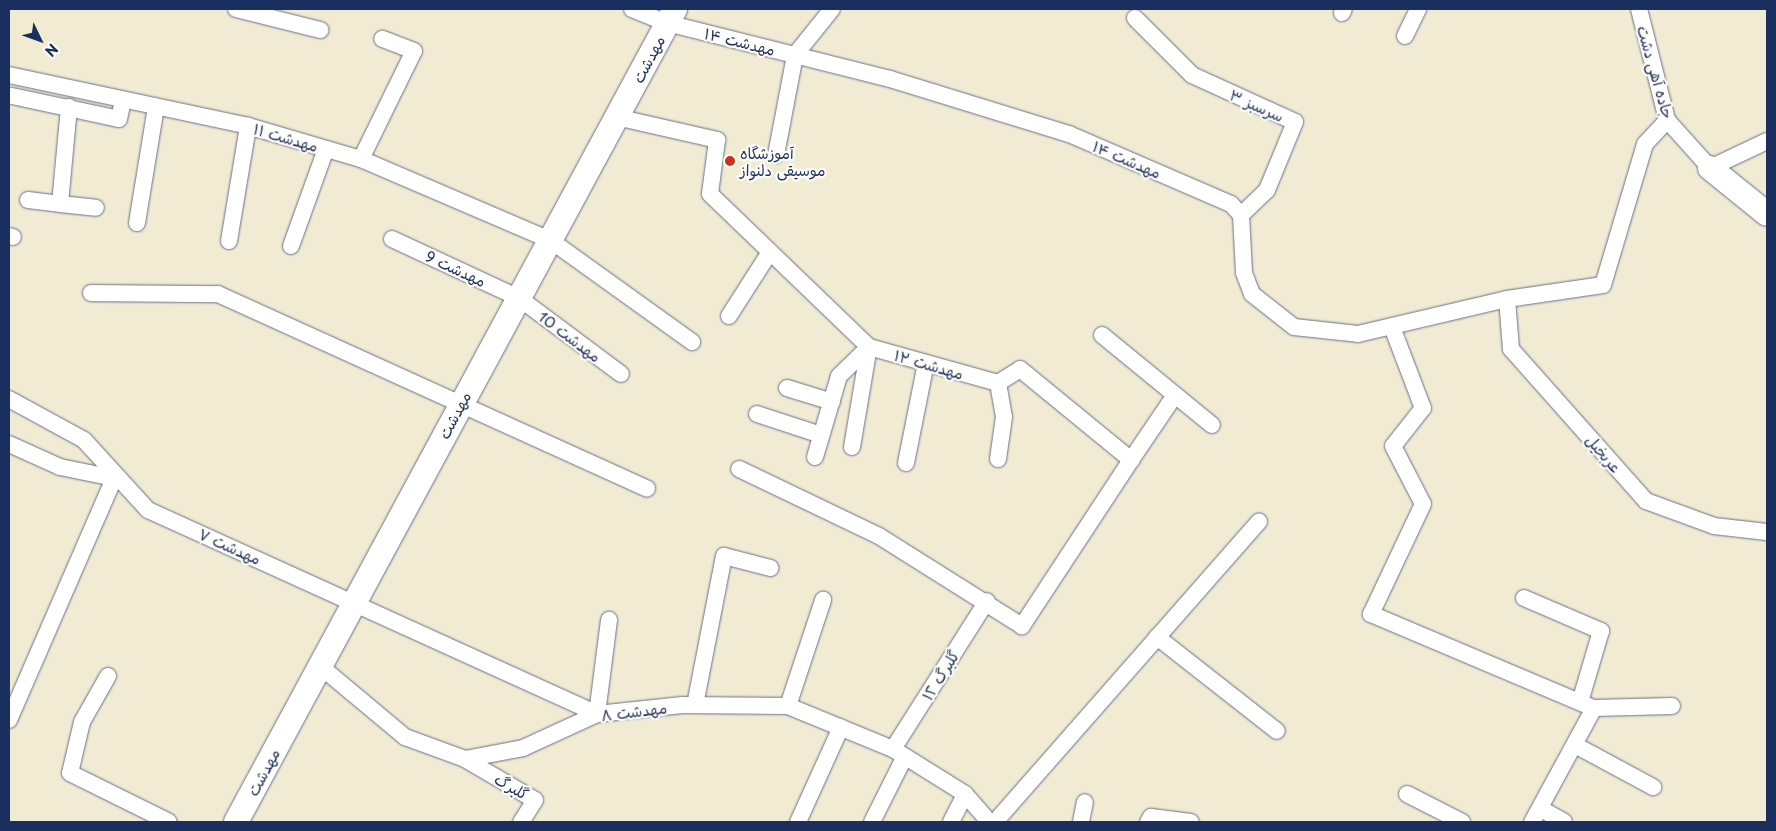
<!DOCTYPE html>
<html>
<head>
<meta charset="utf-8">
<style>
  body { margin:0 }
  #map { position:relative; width:1776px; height:831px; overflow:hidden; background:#f2ebd4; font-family:"Playpen Sans","Playpen Sans Arabic",sans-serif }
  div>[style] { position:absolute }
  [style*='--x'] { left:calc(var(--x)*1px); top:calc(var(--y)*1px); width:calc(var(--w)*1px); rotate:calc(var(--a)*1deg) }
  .roads { filter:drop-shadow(0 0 1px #667187) drop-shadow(0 0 1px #667187) }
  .street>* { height:16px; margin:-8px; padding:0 8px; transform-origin:8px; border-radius:8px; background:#fff }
  .secondary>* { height:24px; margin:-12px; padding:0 12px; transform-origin:12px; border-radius:12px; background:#fff }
  .dots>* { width:14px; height:14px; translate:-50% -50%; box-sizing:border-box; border:2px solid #fdfcf7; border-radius:50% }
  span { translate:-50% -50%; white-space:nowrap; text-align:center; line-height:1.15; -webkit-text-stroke:4.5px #fdfcf7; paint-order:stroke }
  .street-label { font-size:15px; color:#1b2f5e }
  .poi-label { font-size:15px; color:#1b2f5e }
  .left { translate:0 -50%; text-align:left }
  .frame { position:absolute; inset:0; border:10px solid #1b2f5e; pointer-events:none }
  .north { position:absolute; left:15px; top:15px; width:50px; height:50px; -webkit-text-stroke:4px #fdfcf7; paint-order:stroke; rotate:132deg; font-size:14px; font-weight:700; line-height:20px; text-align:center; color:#1b2f5e }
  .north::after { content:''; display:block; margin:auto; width:18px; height:22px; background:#1b2f5e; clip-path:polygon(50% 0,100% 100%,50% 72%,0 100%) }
</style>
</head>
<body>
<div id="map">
  <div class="roads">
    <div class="street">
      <i style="--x:236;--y:9;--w:87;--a:14"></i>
      <i style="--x:632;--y:9;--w:38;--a:22"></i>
      <i style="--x:667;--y:23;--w:230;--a:14.1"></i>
      <i style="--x:890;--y:79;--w:187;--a:17.1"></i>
      <i style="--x:1069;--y:134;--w:176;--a:23.4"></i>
      <i style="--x:1231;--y:204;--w:15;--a:48"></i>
      <i style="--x:1241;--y:215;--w:58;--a:87"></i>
      <i style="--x:1244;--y:273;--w:22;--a:69"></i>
      <i style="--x:1252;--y:294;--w:53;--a:38.2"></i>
      <i style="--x:1294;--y:327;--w:64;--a:6.2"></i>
      <i style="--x:1358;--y:334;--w:153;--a:-13.2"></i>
      <i style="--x:1507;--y:299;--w:97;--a:-8.3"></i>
      <i style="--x:1603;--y:285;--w:147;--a:-73.4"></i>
      <i style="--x:1645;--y:144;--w:33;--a:-47"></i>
      <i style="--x:1639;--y:9;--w:114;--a:75.8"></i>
      <i style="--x:1667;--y:120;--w:64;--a:48.1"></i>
      <i style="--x:1710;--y:168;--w:63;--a:-25.3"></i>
      <i style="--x:1342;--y:13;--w:4;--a:-63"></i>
      <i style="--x:1135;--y:18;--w:81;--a:45"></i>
      <i style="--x:1192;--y:75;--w:113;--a:24.5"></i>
      <i style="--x:1295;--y:122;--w:74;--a:112.4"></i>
      <i style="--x:1267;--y:190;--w:36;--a:136"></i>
      <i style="--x:1405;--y:36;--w:30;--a:-64"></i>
      <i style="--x:9;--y:75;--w:244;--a:12"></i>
      <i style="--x:248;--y:126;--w:118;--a:16.3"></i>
      <i style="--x:361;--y:159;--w:206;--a:23.2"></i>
      <i style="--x:550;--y:240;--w:175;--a:35.7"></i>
      <i style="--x:12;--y:96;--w:109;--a:12.1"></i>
      <i style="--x:119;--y:119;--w:19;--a:-78"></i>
      <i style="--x:69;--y:107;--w:97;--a:95.3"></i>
      <i style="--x:60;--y:204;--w:36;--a:6"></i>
      <i style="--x:616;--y:117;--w:104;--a:12.8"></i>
      <i style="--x:717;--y:140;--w:54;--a:97.4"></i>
      <i style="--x:710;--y:194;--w:221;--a:43.9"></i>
      <i style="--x:869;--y:347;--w:134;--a:15.6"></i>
      <i style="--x:998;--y:383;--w:26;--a:-32"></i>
      <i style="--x:1020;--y:369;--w:144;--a:39.3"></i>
      <i style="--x:1131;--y:460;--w:199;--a:123.3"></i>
      <i style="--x:1022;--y:626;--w:169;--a:-147.8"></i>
      <i style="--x:879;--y:536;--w:155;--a:-154.4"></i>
      <i style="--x:776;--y:155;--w:102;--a:-79.2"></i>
      <i style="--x:795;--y:55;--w:59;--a:-51.2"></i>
      <i style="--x:361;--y:159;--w:120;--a:-63.9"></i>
      <i style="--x:414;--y:51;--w:34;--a:-159"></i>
      <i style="--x:28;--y:200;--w:32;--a:7"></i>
      <i style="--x:137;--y:223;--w:118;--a:-80.7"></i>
      <i style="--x:9;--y:236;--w:4;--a:14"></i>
      <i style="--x:392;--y:239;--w:140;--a:24.9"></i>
      <i style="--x:519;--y:298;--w:127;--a:36.7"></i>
      <i style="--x:229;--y:241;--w:117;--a:-80.6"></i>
      <i style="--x:291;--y:246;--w:103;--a:-70.2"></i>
      <i style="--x:91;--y:293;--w:127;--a:0.5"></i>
      <i style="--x:218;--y:294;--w:471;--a:24.4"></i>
      <i style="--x:1507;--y:299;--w:50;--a:85.4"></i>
      <i style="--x:1511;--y:349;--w:203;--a:48.4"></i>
      <i style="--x:1646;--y:501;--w:72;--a:20.2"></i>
      <i style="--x:1714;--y:526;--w:53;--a:6.5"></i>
      <i style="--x:729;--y:316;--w:76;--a:-57.4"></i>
      <i style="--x:1392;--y:327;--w:87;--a:69.1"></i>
      <i style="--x:1423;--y:408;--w:48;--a:128.3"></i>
      <i style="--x:1393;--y:446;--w:65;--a:62.7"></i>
      <i style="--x:1423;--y:504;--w:122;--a:115.3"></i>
      <i style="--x:1371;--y:614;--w:242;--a:22.9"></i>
      <i style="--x:1594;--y:708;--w:130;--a:118.5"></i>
      <i style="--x:1102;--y:335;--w:142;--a:39.3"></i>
      <i style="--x:787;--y:388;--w:47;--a:17.3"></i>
      <i style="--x:9;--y:399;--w:85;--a:28.7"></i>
      <i style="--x:84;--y:440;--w:95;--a:47.6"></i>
      <i style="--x:148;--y:510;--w:493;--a:24.4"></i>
      <i style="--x:597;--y:714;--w:95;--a:-82.7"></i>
      <i style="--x:757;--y:414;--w:67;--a:18.2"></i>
      <i style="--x:9;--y:444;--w:56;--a:24.3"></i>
      <i style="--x:60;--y:467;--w:55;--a:11.5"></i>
      <i style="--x:852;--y:447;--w:101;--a:-80.4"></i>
      <i style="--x:815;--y:457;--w:84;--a:-73.5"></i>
      <i style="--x:839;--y:376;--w:42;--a:-44"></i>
      <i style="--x:998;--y:459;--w:42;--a:-81.9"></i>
      <i style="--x:1004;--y:417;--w:35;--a:-100"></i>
      <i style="--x:1131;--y:460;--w:78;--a:-55.9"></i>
      <i style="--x:906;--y:463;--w:102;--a:-78.7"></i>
      <i style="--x:1524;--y:598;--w:84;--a:23.2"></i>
      <i style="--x:1601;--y:631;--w:74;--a:106.5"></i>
      <i style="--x:1157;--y:637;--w:152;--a:38.1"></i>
      <i style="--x:320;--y:666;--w:111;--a:39.9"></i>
      <i style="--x:405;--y:737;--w:64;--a:20.1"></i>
      <i style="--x:465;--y:759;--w:59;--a:-10.7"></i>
      <i style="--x:523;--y:748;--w:81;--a:-24.7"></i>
      <i style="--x:597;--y:714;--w:86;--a:-6"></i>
      <i style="--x:683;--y:705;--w:105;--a:0.5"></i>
      <i style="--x:788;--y:706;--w:113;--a:22.3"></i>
      <i style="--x:893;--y:749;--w:85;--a:32"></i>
      <i style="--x:965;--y:794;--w:37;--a:49"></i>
      <i style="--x:108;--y:676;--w:53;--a:119.5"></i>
      <i style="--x:82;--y:722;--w:52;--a:103.2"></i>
      <i style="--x:70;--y:773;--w:110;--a:26.3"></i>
      <i style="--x:695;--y:705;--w:152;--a:-79"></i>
      <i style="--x:724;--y:556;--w:48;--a:14.6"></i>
      <i style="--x:788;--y:706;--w:112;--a:-71.7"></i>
      <i style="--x:1594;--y:708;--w:78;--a:-1.5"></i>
      <i style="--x:9;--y:720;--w:264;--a:-66.5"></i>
      <i style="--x:1575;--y:745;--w:89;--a:28.3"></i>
      <i style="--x:893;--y:749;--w:175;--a:-57.6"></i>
      <i style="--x:465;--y:759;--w:81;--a:30.4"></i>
      <i style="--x:535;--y:800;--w:26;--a:122"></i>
      <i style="--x:1407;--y:794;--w:62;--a:27"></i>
      <i style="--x:1541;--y:809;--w:26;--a:29"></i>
      <i style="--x:798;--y:822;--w:104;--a:-65.6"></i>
      <i style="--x:872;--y:822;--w:72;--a:-63.4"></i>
      <i style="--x:951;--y:822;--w:31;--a:-63"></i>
      <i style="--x:995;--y:822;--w:400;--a:-48.7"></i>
      <i style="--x:1081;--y:822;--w:20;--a:-79"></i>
      <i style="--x:1148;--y:822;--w:6;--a:-59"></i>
      <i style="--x:1151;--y:817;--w:40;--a:7.1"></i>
    </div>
    <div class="secondary">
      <i style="--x:1710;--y:168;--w:73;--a:38.9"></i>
      <i style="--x:236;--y:822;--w:924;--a:-61.63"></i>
    </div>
  </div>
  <div class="dots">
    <i style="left:730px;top:161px;background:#c8321e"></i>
  </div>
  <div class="street-label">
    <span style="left:740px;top:41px;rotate:14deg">مهدشت ۱۴</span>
    <span style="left:648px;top:59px;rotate:-62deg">مهدشت</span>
    <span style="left:1656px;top:72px;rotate:74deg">جاده آهی دشت</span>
    <span style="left:1257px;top:105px;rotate:24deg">سرسبز ۳</span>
    <span style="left:286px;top:137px;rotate:16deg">مهدشت ۱۱</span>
    <span style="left:1127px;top:159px;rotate:23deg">مهدشت ۱۴</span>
    <span style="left:456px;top:268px;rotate:25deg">مهدشت 9</span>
    <span style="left:570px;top:336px;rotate:37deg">مهدشت 10</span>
    <span style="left:929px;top:364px;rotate:16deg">مهدشت ۱۲</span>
    <span style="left:454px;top:415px;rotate:-62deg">مهدشت</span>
    <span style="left:1604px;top:453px;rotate:49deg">عربخیل</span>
    <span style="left:230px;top:546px;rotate:24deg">مهدشت ۷</span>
    <span style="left:940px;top:675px;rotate:-58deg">گلبرگ ١٢</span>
    <span style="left:634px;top:711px;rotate:-7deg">مهدشت ۸</span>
    <span style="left:263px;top:772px;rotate:-62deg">مهدشت</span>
    <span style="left:512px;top:786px;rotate:30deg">گلبرگ</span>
  </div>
  <div class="poi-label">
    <span class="left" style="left:740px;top:161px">آموزشگاه<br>موسیقی دلنواز</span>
  </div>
  <div class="frame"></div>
  <div class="north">N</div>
</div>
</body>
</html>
